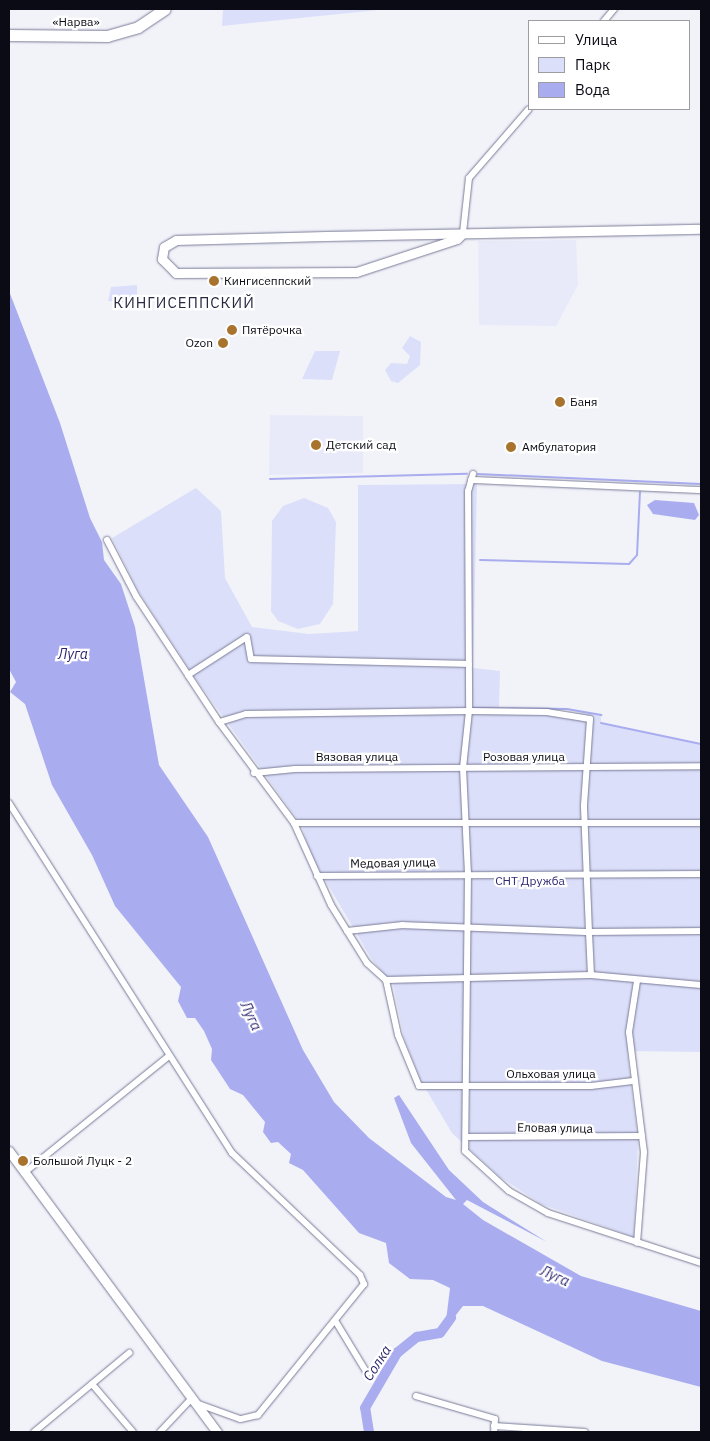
<!DOCTYPE html>
<html>
<head>
<meta charset="utf-8">
<style>
  body { margin:0 }
  #map { position:relative; width:710px; height:1441px; overflow:hidden; background:#f2f3f9; font-family:"IBM Plex Sans",sans-serif }
  div>[style] { position:absolute }
  [style*='--x'] { left:calc(var(--x)*1px); top:calc(var(--y)*1px); width:calc(var(--w)*1px); rotate:calc(var(--a)*1deg) }
  .built>* { inset:0; background:#e8eafa }
  .green>* { inset:0; background:#dcdff9 }
  .water>* { inset:0; background:#a9adef }
  .stream>* { height:2px; margin:-1px; padding:0 1px; transform-origin:1px; border-radius:1px; background:#a9adef }
  .river>* { height:10px; margin:-5px; padding:0 5px; transform-origin:5px; border-radius:5px; background:#a9adef }
  .roads { filter:drop-shadow(0 0 1px #787a97) drop-shadow(0 0 1px #787a97) }
  .street>* { height:6px; margin:-3px; padding:0 3px; transform-origin:3px; border-radius:3px; background:#fff }
  .secondary>* { height:9px; margin:-4.5px; padding:0 4.5px; transform-origin:4.5px; border-radius:4.5px; background:#fff }
  .highway>* { height:11px; margin:-5.5px; padding:0 5.5px; transform-origin:5.5px; border-radius:5.5px; background:#fff }
  .dots>* { width:14px; height:14px; translate:-50% -50%; box-sizing:border-box; border:2px solid #fff; border-radius:50% }
  span { translate:-50% -50%; white-space:nowrap; text-align:center; line-height:1.15; -webkit-text-stroke:4.5px #fff; paint-order:stroke }
  .street-label { font-size:12px; color:#0b0b15 }
  .poi-label { font-size:12px; color:#0b0b15 }
  .left { translate:0 -50%; text-align:left }
  .right { translate:-100% -50%; text-align:right }
  .park-label { font-size:12px; color:#2f2873 }
  .water-label { font-size:14px; color:#2c246f; font-style:italic }
  .quarter-label { font-size:15px; color:#282941; letter-spacing:1px }
  .frame { position:absolute; inset:0; border:10px solid #0b0b15; pointer-events:none }
  .legend { position:absolute; left:528px; top:20px; width:162px; height:90px; box-sizing:border-box; background:#fff; border:1px solid #9d9da1; margin:0; padding:6px 9px; list-style:none; font-size:15px; color:#0b0b15 }
  .legend li { display:flex; align-items:center; gap:10px; height:25px }
  .legend b { width:25px; border:1px solid #9d9da1 }
</style>
</head>
<body>
<div id="map">
  <div class="built">
    <i style="clip-path:polygon(576px 240px,578px 285px,556px 326px,479px 325px,478px 241px)"></i>
    <i style="clip-path:polygon(270px 415px,363px 416px,363px 473px,269px 475px)"></i>
  </div>
  <div class="green">
    <i style="clip-path:polygon(223px 9px,388px 9px,222px 26px)"></i>
    <i style="clip-path:polygon(137px 285px,137px 303px,108px 301px,111px 287px)"></i>
    <i style="clip-path:polygon(410px 336px,421px 342px,420px 365px,398px 383px,391px 381px,385px 370px,391px 363px,407px 364px,410px 356px,402px 348px)"></i>
    <i style="clip-path:polygon(315px 351px,340px 351px,332px 380px,302px 379px)"></i>
    <i style="clip-path:polygon(477px 484px,473px 668px,500px 671px,499px 707px,601px 715px,601px 723px,701px 744px,701px 1052px,627px 1051px,638px 1140px,634px 1237px,541px 1204px,500px 1177px,452px 1133px,421px 1081px,404px 1038px,393px 984px,372px 960px,310px 854px,302px 826px,193px 675px,138px 591px,112px 538px,196px 488px,221px 511px,225px 578px,252px 627px,309px 634px,358px 631px,358px 485px)"></i>
    <i style="clip-path:polygon(304px 498px,328px 508px,336px 522px,333px 604px,320px 624px,298px 629px,278px 621px,271px 611px,272px 521px,283px 506px)"></i>
  </div>
  <div class="water">
    <i style="clip-path:polygon(9px 291px,60px 423px,90px 518px,102px 542px,104px 560px,121px 584px,135px 627px,159px 765px,208px 837px,303px 1050px,334px 1102px,369px 1138px,446px 1197px,456px 1200px,411px 1143px,394px 1098px,399px 1095px,449px 1170px,483px 1202px,547px 1242px,467px 1200px,463px 1204px,483px 1220px,581px 1276px,701px 1311px,701px 1387px,602px 1361px,483px 1306px,463px 1306px,445px 1329px,450px 1288px,433px 1280px,410px 1279px,389px 1263px,386px 1243px,359px 1233px,303px 1170px,289px 1163px,291px 1154px,278px 1142px,271px 1143px,263px 1132px,265px 1122px,243px 1095px,230px 1089px,211px 1060px,212px 1049px,204px 1031px,195px 1018px,187px 1018px,178px 1001px,181px 987px,115px 906px,92px 855px,52px 785px,25px 704px,10px 692px,16px 682px,9px 669px)"></i>
    <i style="clip-path:polygon(655px 500px,694px 503px,699px 515px,695px 520px,653px 514px,647px 505px)"></i>
  </div>
  <div class="stream">
    <i style="--x:478;--y:474;--w:223;--a:2.6"></i>
    <i style="--x:270;--y:479;--w:197;--a:-1.5"></i>
    <i style="--x:480;--y:560;--w:149;--a:1.5"></i>
    <i style="--x:629;--y:564;--w:12;--a:-48"></i>
    <i style="--x:637;--y:555;--w:63;--a:-87.3"></i>
    <i style="--x:474;--y:708;--w:93;--a:0.6"></i>
    <i style="--x:567;--y:709;--w:35;--a:10"></i>
    <i style="--x:601;--y:723;--w:102;--a:11.9"></i>
  </div>
  <div class="river">
    <i style="--x:369;--y:1432;--w:24;--a:-99"></i>
    <i style="--x:365;--y:1408;--w:64;--a:-59.8"></i>
    <i style="--x:397;--y:1353;--w:26;--a:-39"></i>
    <i style="--x:417;--y:1337;--w:23;--a:-10"></i>
    <i style="--x:440;--y:1333;--w:19;--a:-54"></i>
  </div>
  <div class="roads">
    <div class="street">
      <i style="--x:604;--y:21;--w:16;--a:-50"></i>
      <i style="--x:463;--y:233;--w:55;--a:-83.8"></i>
      <i style="--x:469;--y:178;--w:91;--a:-49"></i>
      <i style="--x:473;--y:474;--w:18;--a:106"></i>
      <i style="--x:468;--y:491;--w:220;--a:89.7"></i>
      <i style="--x:469;--y:711;--w:57;--a:96"></i>
      <i style="--x:463;--y:768;--w:105;--a:87.3"></i>
      <i style="--x:468;--y:873;--w:278;--a:90.6"></i>
      <i style="--x:465;--y:1151;--w:59;--a:42.3"></i>
      <i style="--x:509;--y:1191;--w:45;--a:29.4"></i>
      <i style="--x:548;--y:1213;--w:161;--a:18.1"></i>
      <i style="--x:471;--y:480;--w:230;--a:2.5"></i>
      <i style="--x:107;--y:540;--w:63;--a:62.6"></i>
      <i style="--x:136;--y:596;--w:95;--a:56.6"></i>
      <i style="--x:219;--y:722;--w:126;--a:53.4"></i>
      <i style="--x:294;--y:823;--w:407;--a:0"></i>
      <i style="--x:254;--y:773;--w:41;--a:-5.6"></i>
      <i style="--x:295;--y:769;--w:406;--a:-0.4"></i>
      <i style="--x:9;--y:803;--w:415;--a:57.5"></i>
      <i style="--x:232;--y:1153;--w:177;--a:43.6"></i>
      <i style="--x:360;--y:1275;--w:10;--a:66"></i>
      <i style="--x:364;--y:1284;--w:169;--a:129"></i>
      <i style="--x:258;--y:1415;--w:18;--a:167"></i>
      <i style="--x:240;--y:1419;--w:50;--a:-160.1"></i>
      <i style="--x:294;--y:823;--w:90;--a:65.7"></i>
      <i style="--x:331;--y:905;--w:68;--a:58.2"></i>
      <i style="--x:367;--y:963;--w:25;--a:42"></i>
      <i style="--x:386;--y:980;--w:56;--a:77.7"></i>
      <i style="--x:398;--y:1035;--w:55;--a:67.6"></i>
      <i style="--x:419;--y:1086;--w:172;--a:0"></i>
      <i style="--x:591;--y:1086;--w:42;--a:-6.8"></i>
      <i style="--x:317;--y:876;--w:384;--a:-0.3"></i>
      <i style="--x:347;--y:931;--w:56;--a:-6.1"></i>
      <i style="--x:403;--y:925;--w:186;--a:2.2"></i>
      <i style="--x:589;--y:932;--w:127;--a:-92.3"></i>
      <i style="--x:584;--y:805;--w:86;--a:-86"></i>
      <i style="--x:590;--y:719;--w:44;--a:-170.8"></i>
      <i style="--x:547;--y:712;--w:78;--a:-179.3"></i>
      <i style="--x:469;--y:711;--w:223;--a:179.2"></i>
      <i style="--x:246;--y:714;--w:28;--a:163"></i>
      <i style="--x:219;--y:722;--w:56;--a:-123.4"></i>
      <i style="--x:188;--y:675;--w:70;--a:-32.8"></i>
      <i style="--x:247;--y:637;--w:22;--a:80"></i>
      <i style="--x:251;--y:659;--w:218;--a:1.3"></i>
      <i style="--x:591;--y:975;--w:43;--a:-92.7"></i>
      <i style="--x:589;--y:932;--w:112;--a:-0.5"></i>
      <i style="--x:386;--y:980;--w:205;--a:-1.4"></i>
      <i style="--x:591;--y:975;--w:110;--a:5.2"></i>
      <i style="--x:637;--y:981;--w:52;--a:98.9"></i>
      <i style="--x:629;--y:1032;--w:121;--a:82.9"></i>
      <i style="--x:644;--y:1152;--w:91;--a:94.4"></i>
      <i style="--x:467;--y:1137;--w:175;--a:-0.3"></i>
      <i style="--x:24;--y:1173;--w:186;--a:-38.9"></i>
      <i style="--x:336;--y:1322;--w:60;--a:58.7"></i>
      <i style="--x:92;--y:1384;--w:63;--a:49.5"></i>
      <i style="--x:416;--y:1396;--w:82;--a:16.2"></i>
      <i style="--x:495;--y:1419;--w:13;--a:94"></i>
      <i style="--x:494;--y:1426;--w:91;--a:3.8"></i>
      <i style="--x:34;--y:1432;--w:124;--a:-39.7"></i>
      <i style="--x:160;--y:1432;--w:45;--a:-46.8"></i>
    </div>
    <div class="secondary">
      <i style="--x:463;--y:233;--w:8;--a:135"></i>
      <i style="--x:457;--y:239;--w:106;--a:161.9"></i>
      <i style="--x:356;--y:272;--w:180;--a:179.7"></i>
      <i style="--x:176;--y:273;--w:20;--a:-135"></i>
      <i style="--x:162;--y:259;--w:12;--a:-81"></i>
      <i style="--x:164;--y:247;--w:14;--a:-30"></i>
      <i style="--x:176;--y:240;--w:150;--a:-1.5"></i>
      <i style="--x:326;--y:236;--w:375;--a:-1.1"></i>
      <i style="--x:9;--y:1151;--w:350;--a:53.5"></i>
    </div>
    <div class="highway">
      <i style="--x:9;--y:35;--w:98;--a:0.6"></i>
      <i style="--x:107;--y:36;--w:32;--a:-16"></i>
      <i style="--x:138;--y:27;--w:32;--a:-34"></i>
    </div>
  </div>
  <div class="dots">
    <i style="left:214px;top:281px;background:#a8742d"></i>
    <i style="left:232px;top:330px;background:#a8742d"></i>
    <i style="left:223px;top:343px;background:#a8742d"></i>
    <i style="left:560px;top:402px;background:#a8742d"></i>
    <i style="left:316px;top:445px;background:#a8742d"></i>
    <i style="left:511px;top:447px;background:#a8742d"></i>
    <i style="left:23px;top:1161px;background:#a8742d"></i>
  </div>
  <div class="street-label">
    <span style="left:76px;top:22px">«Нарва»</span>
    <span style="left:357px;top:757px">Вязовая улица</span>
    <span style="left:524px;top:757px">Розовая улица</span>
    <span style="left:393px;top:863px;rotate:-1deg">Медовая улица</span>
    <span style="left:551px;top:1074px">Ольховая улица</span>
    <span style="left:555px;top:1128px;rotate:1deg">Еловая улица</span>
  </div>
  <div class="poi-label">
    <span class="left" style="left:224px;top:281px">Кингисеппский</span>
    <span class="left" style="left:242px;top:330px">Пятёрочка</span>
    <span class="right" style="left:213px;top:343px">Ozon</span>
    <span class="left" style="left:570px;top:402px">Баня</span>
    <span class="left" style="left:326px;top:445px">Детский сад</span>
    <span class="left" style="left:522px;top:447px">Амбулатория</span>
    <span class="left" style="left:33px;top:1161px">Большой Луцк - 2</span>
  </div>
  <div class="park-label">
    <span style="left:530px;top:881px">СНТ Дружба</span>
  </div>
  <div class="water-label">
    <span style="left:73px;top:654px">Луга</span>
    <span style="left:251px;top:1016px;rotate:65deg">Луга</span>
    <span style="left:555px;top:1276px;rotate:24deg">Луга</span>
    <span style="left:377px;top:1363px;rotate:-57deg">Солка</span>
  </div>
  <div class="quarter-label">
    <span style="left:184px;top:303px">КИНГИСЕППСКИЙ</span>
  </div>
  <div class="frame"></div>
  <ul class="legend">
  <li><b style="height:6px;background:#fff"></b>Улица</li>
  <li><b style="height:14px;background:#dcdff9"></b>Парк</li>
  <li><b style="height:14px;background:#a9adef"></b>Вода</li>
  </ul>
</div>
</body>
</html>
